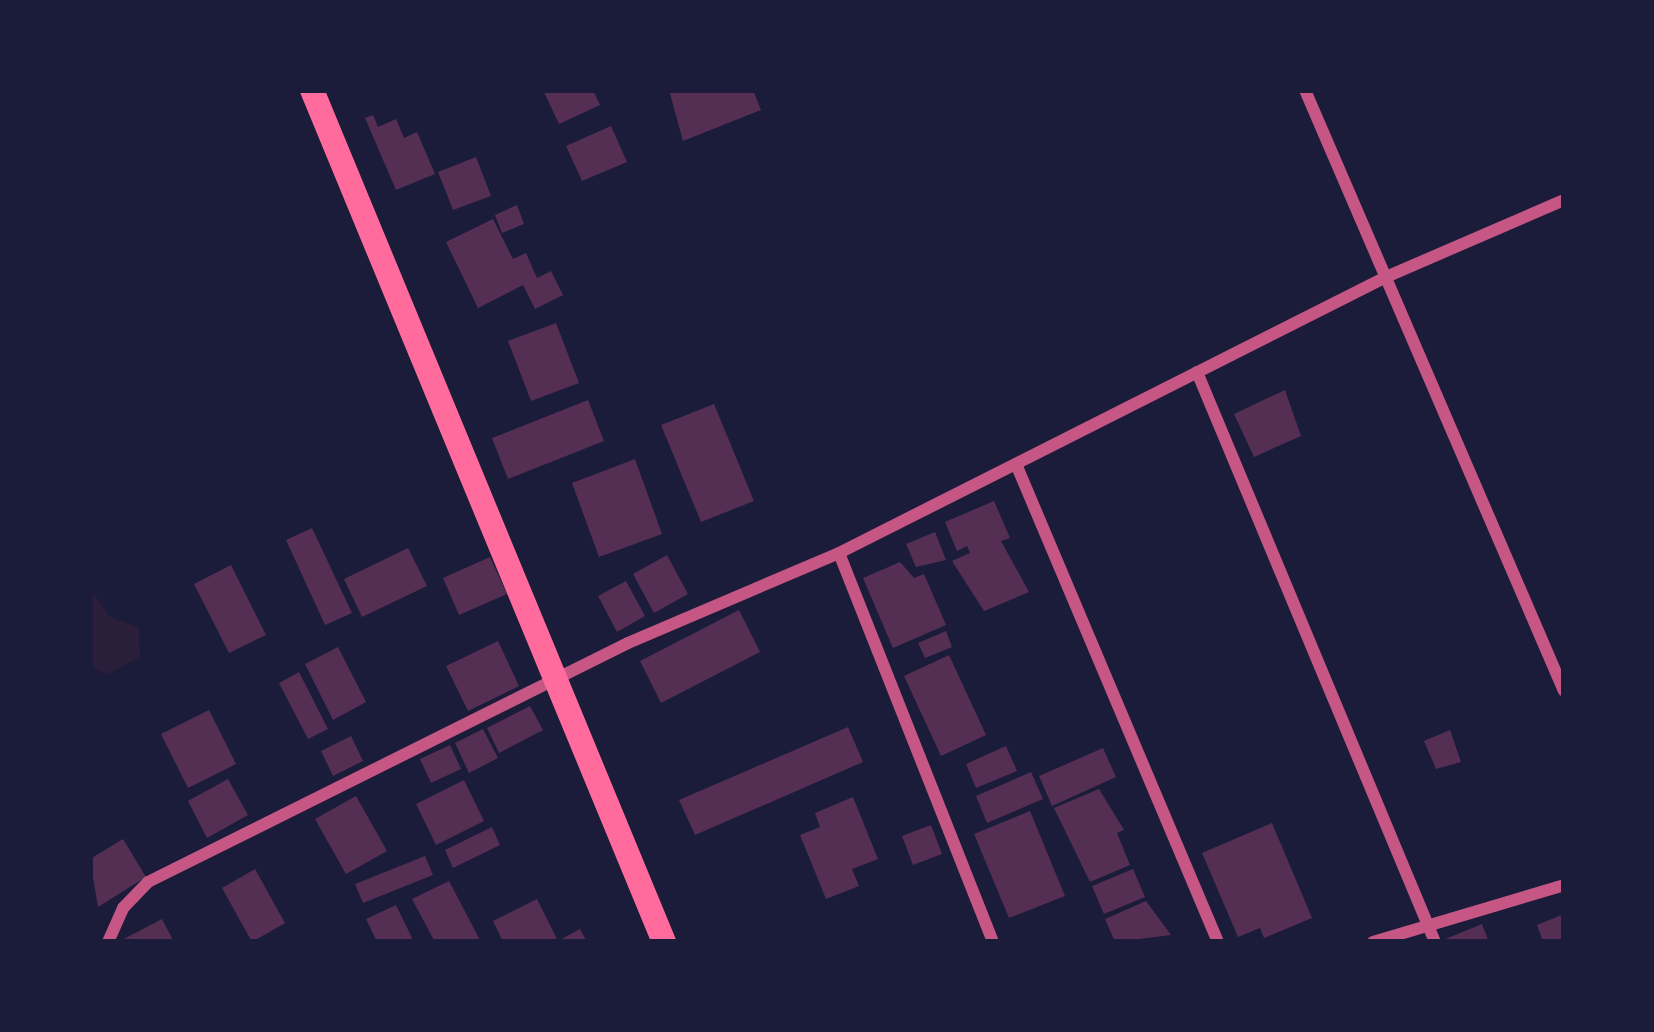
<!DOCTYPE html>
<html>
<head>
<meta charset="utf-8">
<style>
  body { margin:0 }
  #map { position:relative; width:1654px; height:1032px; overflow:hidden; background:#1b1b3a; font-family:Commissioner,sans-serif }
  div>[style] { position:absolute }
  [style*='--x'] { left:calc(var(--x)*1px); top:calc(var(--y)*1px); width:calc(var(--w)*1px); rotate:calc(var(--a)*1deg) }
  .green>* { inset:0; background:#2a1e3b }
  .building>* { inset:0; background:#542f53 }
  .minor>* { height:12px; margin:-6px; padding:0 6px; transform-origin:6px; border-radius:6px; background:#c65784 }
  .primary>* { height:24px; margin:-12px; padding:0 12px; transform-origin:12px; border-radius:12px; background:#ff6b9d }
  span { translate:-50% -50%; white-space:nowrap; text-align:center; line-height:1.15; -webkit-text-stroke:12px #1b1b3a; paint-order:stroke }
  .frame { position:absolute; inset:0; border:93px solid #1b1b3a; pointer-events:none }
</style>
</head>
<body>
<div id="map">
  <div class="green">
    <i style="clip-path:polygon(90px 588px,110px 617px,139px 627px,140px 657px,107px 675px,90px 666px)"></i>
  </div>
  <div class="building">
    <i style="clip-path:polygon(543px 90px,593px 90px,600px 105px,559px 124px)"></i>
    <i style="clip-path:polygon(669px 90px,753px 90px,761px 110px,683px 141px)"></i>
    <i style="clip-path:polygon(373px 115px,378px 127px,396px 119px,404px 138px,417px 132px,435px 174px,396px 190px,365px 118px)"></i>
    <i style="clip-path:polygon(611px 126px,627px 162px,582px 181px,566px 146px)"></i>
    <i style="clip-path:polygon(476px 157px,491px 196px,453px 210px,438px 172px)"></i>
    <i style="clip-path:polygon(517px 205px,524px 224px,502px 233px,495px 215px)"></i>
    <i style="clip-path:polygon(493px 219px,513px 259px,526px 253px,537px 278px,551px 271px,563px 295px,535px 309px,523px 285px,478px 308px,446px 242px)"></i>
    <i style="clip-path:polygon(556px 323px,579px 383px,531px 401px,508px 341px)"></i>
    <i style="clip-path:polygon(1285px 390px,1301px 436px,1254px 457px,1234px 414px)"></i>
    <i style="clip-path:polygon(588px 400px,604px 441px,508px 479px,492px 438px)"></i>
    <i style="clip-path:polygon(714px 404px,754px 501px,701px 522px,661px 425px)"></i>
    <i style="clip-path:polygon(635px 459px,662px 534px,599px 557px,572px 483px)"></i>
    <i style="clip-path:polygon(994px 501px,1010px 538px,1001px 541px,1029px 592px,984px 611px,952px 561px,970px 553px,967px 546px,957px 551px,945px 522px)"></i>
    <i style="clip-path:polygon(312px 528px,352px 613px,325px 625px,286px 540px)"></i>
    <i style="clip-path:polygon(935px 532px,946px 560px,916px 567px,906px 544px)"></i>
    <i style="clip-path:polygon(408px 548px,427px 586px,362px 617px,344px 579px)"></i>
    <i style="clip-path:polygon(667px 555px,688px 594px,654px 613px,633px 574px)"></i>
    <i style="clip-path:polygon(490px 557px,507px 594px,459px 615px,443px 578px)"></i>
    <i style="clip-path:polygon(900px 562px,914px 578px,924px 574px,946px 625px,893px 648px,863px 578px)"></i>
    <i style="clip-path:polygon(231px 565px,266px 635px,229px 653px,194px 584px)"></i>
    <i style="clip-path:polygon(626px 581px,645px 616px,617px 632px,598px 596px)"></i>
    <i style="clip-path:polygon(739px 610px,760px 652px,661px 703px,640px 661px)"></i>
    <i style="clip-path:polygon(946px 631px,952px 647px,925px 658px,918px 643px)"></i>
    <i style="clip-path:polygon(498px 641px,519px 686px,468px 711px,446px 666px)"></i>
    <i style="clip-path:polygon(338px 647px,366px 702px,333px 720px,305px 664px)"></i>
    <i style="clip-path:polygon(949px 655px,986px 735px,941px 756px,904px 676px)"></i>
    <i style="clip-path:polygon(299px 672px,328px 729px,308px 739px,279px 683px)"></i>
    <i style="clip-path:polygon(530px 706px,543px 730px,499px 753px,487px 728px)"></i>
    <i style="clip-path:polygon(209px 710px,236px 764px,188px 788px,161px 734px)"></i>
    <i style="clip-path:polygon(848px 727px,863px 762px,695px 835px,679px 800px)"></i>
    <i style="clip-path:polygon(483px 729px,498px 758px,469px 773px,455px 743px)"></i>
    <i style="clip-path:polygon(1450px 730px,1461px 762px,1436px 769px,1424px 741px)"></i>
    <i style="clip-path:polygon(351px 736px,363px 761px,333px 776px,321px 751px)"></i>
    <i style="clip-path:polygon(450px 745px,461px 769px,431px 783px,420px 759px)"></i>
    <i style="clip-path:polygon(1006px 746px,1017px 771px,976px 788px,966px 764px)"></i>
    <i style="clip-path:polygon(1103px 748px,1116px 777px,1052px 806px,1039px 776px)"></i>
    <i style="clip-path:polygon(1031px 772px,1043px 799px,987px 823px,976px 796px)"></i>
    <i style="clip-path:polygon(228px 779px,248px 815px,207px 838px,188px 801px)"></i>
    <i style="clip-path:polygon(464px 780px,484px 821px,436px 845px,416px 804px)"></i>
    <i style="clip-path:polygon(1099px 789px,1124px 830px,1117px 833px,1130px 865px,1090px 882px,1054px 808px)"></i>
    <i style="clip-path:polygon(356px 796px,387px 851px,346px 874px,315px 819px)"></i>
    <i style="clip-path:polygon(853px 797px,878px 859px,852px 869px,859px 886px,826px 899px,800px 835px,820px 827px,815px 813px)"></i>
    <i style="clip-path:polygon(1030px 811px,1065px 896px,1009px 918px,974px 834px)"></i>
    <i style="clip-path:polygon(1272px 823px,1312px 918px,1264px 938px,1260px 928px,1238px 937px,1202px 853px)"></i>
    <i style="clip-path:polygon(931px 825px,942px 854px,913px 865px,902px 836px)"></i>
    <i style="clip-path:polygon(492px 827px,500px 845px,453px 868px,445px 850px)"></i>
    <i style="clip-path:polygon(123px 839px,146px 877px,98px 907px,90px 859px)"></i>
    <i style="clip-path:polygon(425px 856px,433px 875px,363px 903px,355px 884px)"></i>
    <i style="clip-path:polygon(255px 869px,285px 923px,252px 942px,222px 888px)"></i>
    <i style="clip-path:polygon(1133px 869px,1145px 897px,1104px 914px,1092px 886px)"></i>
    <i style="clip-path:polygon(449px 881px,481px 942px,435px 942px,412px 899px)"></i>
    <i style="clip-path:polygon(537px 899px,558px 941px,580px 929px,587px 942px,503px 942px,493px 921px)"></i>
    <i style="clip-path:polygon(1146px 901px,1171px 935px,1115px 942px,1105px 919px)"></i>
    <i style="clip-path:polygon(396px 905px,414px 942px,377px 942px,366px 919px)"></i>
    <i style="clip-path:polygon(1564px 914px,1564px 942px,1543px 942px,1537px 925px)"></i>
    <i style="clip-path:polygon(162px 919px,174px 942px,118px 942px)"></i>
    <i style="clip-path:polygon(1482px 924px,1489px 942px,1438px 942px)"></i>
  </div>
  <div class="minor">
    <i style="--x:1305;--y:90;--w:654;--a:66.69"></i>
    <i style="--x:1197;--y:372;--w:618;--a:67.34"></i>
    <i style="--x:1016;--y:464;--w:519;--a:67.09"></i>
    <i style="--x:839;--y:553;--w:418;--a:68.4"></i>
    <i style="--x:108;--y:942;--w:37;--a:-66"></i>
    <i style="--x:123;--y:908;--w:36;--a:-46"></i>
    <i style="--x:148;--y:882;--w:536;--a:-26.47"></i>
    <i style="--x:628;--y:643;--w:229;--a:-23.1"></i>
    <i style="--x:839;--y:553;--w:613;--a:-26.77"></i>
    <i style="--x:1386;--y:277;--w:194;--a:-23.4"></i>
    <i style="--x:1373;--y:942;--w:199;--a:-16.6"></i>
  </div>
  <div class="primary">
    <i style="--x:312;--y:90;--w:922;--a:67.55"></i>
  </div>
  <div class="frame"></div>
</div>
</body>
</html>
